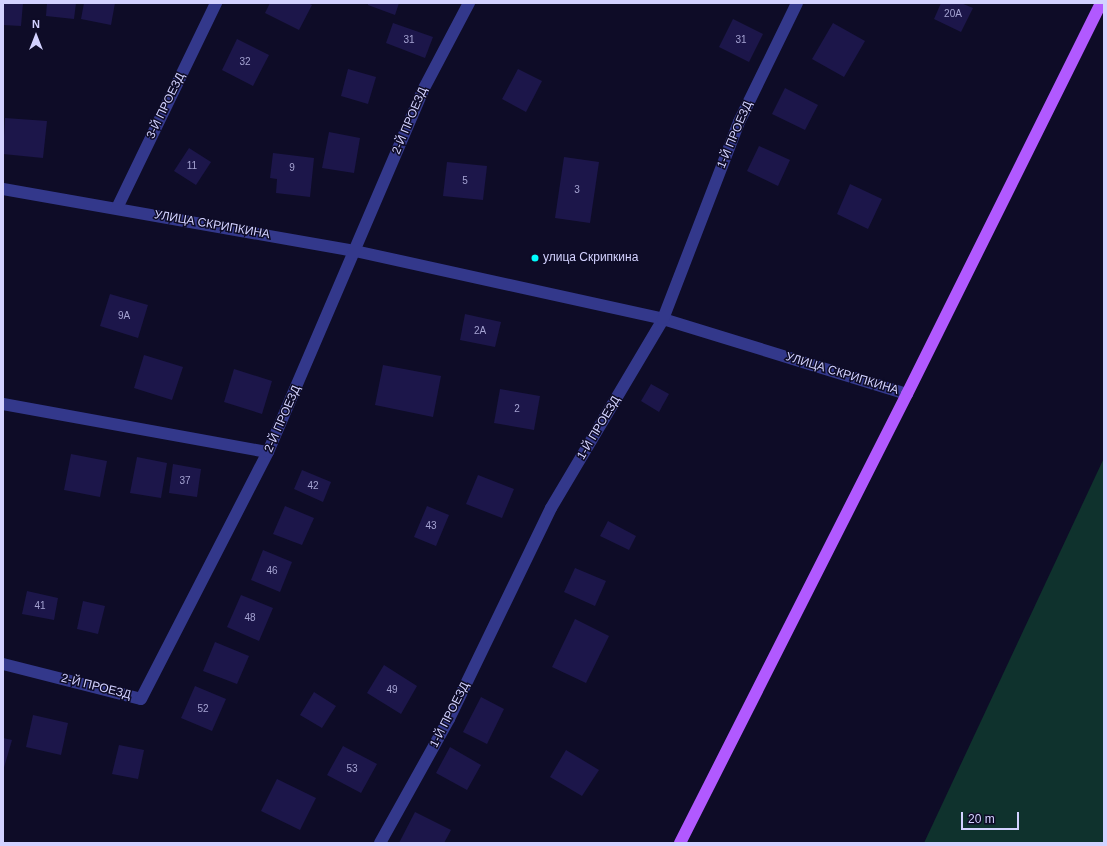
<!DOCTYPE html>
<html>
<head>
<meta charset="utf-8">
<style>
  body { margin:0 }
  #map { position:relative; width:1107px; height:846px; overflow:hidden; background:#0e0c27; font-family:Helvetica,sans-serif }
  div>[style] { position:absolute }
  [style*='--x'] { left:calc(var(--x)*1px); top:calc(var(--y)*1px); width:calc(var(--w)*1px); rotate:calc(var(--a)*1deg) }
  .green>* { inset:0; background:#0f322d }
  .building>* { inset:0; background:#1c164a }
  .minor>* { height:12px; margin:-6px; padding:0 6px; transform-origin:6px; border-radius:6px; background:#33388b }
  .major>* { height:12px; margin:-6px; padding:0 6px; transform-origin:6px; border-radius:6px; background:#b159ff }
  .dots>* { width:11px; height:11px; translate:-50% -50%; box-sizing:border-box; border:2px solid #0e0c27; border-radius:50% }
  span { translate:-50% -50%; white-space:nowrap; text-align:center; line-height:1.15; -webkit-text-stroke:3px #0e0c27; paint-order:stroke }
  .number-label { font-size:10px; color:#a5a3d2 }
  .number-label span { -webkit-text-stroke-width:0 }
  .street-label { font-size:12px; color:#d3d2ff }
  .poi-label { font-size:12px; color:#d3d2ff }
  .left { translate:0 -50%; text-align:left }
  .frame { position:absolute; inset:0; border:4px solid #d3d2ff; pointer-events:none }
  .north { position:absolute; left:16px; top:16px; width:40px; height:40px; -webkit-text-stroke:3px #0e0c27; paint-order:stroke; rotate:0deg; font-size:11px; font-weight:700; line-height:16px; text-align:center; color:#d3d2ff }
  .north::after { content:''; display:block; margin:auto; width:14px; height:18px; background:#d3d2ff; clip-path:polygon(50% 0,100% 100%,50% 72%,0 100%) }
  .scale { position:absolute; left:961px; top:812px; width:58px; height:18px; box-sizing:border-box; border:2px solid #d3d2ff; border-top:0; padding-left:5px; font-size:12px; line-height:14px; white-space:nowrap; color:#d3d2ff; -webkit-text-stroke:3px #0e0c27; paint-order:stroke }
</style>
</head>
<body>
<div id="map">
  <div class="green">
    <i style="clip-path:polygon(1104px 458px,1104px 843px,924px 843px)"></i>
  </div>
  <div class="building">
    <i style="clip-path:polygon(3px 3px,23px 3px,21px 26px,3px 25px)"></i>
    <i style="clip-path:polygon(47px 3px,76px 3px,74px 19px,46px 16px)"></i>
    <i style="clip-path:polygon(84px 3px,115px 3px,111px 25px,81px 19px)"></i>
    <i style="clip-path:polygon(270px 3px,308px 3px,312px 5px,299px 30px,265px 13px)"></i>
    <i style="clip-path:polygon(368px 3px,399px 3px,395px 15px,368px 5px)"></i>
    <i style="clip-path:polygon(941px 3px,961px 3px,973px 8px,961px 32px,934px 19px)"></i>
    <i style="clip-path:polygon(733px 19px,763px 34px,749px 62px,719px 47px)"></i>
    <i style="clip-path:polygon(393px 23px,433px 37px,425px 58px,386px 43px)"></i>
    <i style="clip-path:polygon(833px 23px,865px 41px,844px 77px,812px 59px)"></i>
    <i style="clip-path:polygon(237px 39px,269px 55px,253px 86px,222px 70px)"></i>
    <i style="clip-path:polygon(348px 69px,376px 77px,368px 104px,341px 96px)"></i>
    <i style="clip-path:polygon(518px 69px,542px 81px,526px 112px,502px 99px)"></i>
    <i style="clip-path:polygon(785px 88px,818px 105px,805px 130px,772px 114px)"></i>
    <i style="clip-path:polygon(5px 118px,47px 121px,43px 158px,3px 154px)"></i>
    <i style="clip-path:polygon(329px 132px,360px 138px,354px 173px,322px 168px)"></i>
    <i style="clip-path:polygon(759px 146px,790px 160px,778px 186px,747px 171px)"></i>
    <i style="clip-path:polygon(189px 148px,211px 162px,196px 185px,174px 171px)"></i>
    <i style="clip-path:polygon(273px 153px,314px 158px,310px 197px,276px 193px,277px 179px,270px 178px)"></i>
    <i style="clip-path:polygon(564px 157px,599px 162px,590px 223px,555px 218px)"></i>
    <i style="clip-path:polygon(447px 162px,487px 166px,483px 200px,443px 196px)"></i>
    <i style="clip-path:polygon(850px 184px,882px 199px,868px 229px,837px 214px)"></i>
    <i style="clip-path:polygon(110px 294px,148px 305px,138px 338px,100px 326px)"></i>
    <i style="clip-path:polygon(465px 314px,501px 322px,495px 347px,460px 340px)"></i>
    <i style="clip-path:polygon(144px 355px,183px 367px,172px 400px,134px 388px)"></i>
    <i style="clip-path:polygon(383px 365px,441px 376px,433px 417px,375px 405px)"></i>
    <i style="clip-path:polygon(234px 369px,272px 381px,262px 414px,224px 402px)"></i>
    <i style="clip-path:polygon(651px 384px,669px 394px,659px 412px,641px 401px)"></i>
    <i style="clip-path:polygon(500px 389px,540px 396px,534px 430px,494px 423px)"></i>
    <i style="clip-path:polygon(71px 454px,107px 461px,100px 497px,64px 490px)"></i>
    <i style="clip-path:polygon(137px 457px,167px 463px,161px 498px,130px 493px)"></i>
    <i style="clip-path:polygon(173px 464px,201px 469px,197px 497px,169px 493px)"></i>
    <i style="clip-path:polygon(302px 470px,331px 482px,323px 502px,294px 489px)"></i>
    <i style="clip-path:polygon(478px 475px,514px 489px,502px 518px,466px 504px)"></i>
    <i style="clip-path:polygon(285px 506px,314px 518px,302px 545px,273px 534px)"></i>
    <i style="clip-path:polygon(427px 506px,449px 515px,436px 546px,414px 537px)"></i>
    <i style="clip-path:polygon(608px 521px,636px 536px,629px 550px,600px 536px)"></i>
    <i style="clip-path:polygon(263px 550px,292px 562px,280px 592px,251px 580px)"></i>
    <i style="clip-path:polygon(575px 568px,606px 581px,595px 606px,564px 592px)"></i>
    <i style="clip-path:polygon(27px 591px,58px 598px,54px 620px,22px 614px)"></i>
    <i style="clip-path:polygon(241px 595px,273px 608px,259px 641px,227px 627px)"></i>
    <i style="clip-path:polygon(83px 601px,105px 606px,98px 634px,77px 629px)"></i>
    <i style="clip-path:polygon(575px 619px,609px 636px,586px 683px,552px 667px)"></i>
    <i style="clip-path:polygon(215px 642px,249px 656px,237px 684px,203px 671px)"></i>
    <i style="clip-path:polygon(384px 665px,417px 686px,401px 714px,367px 693px)"></i>
    <i style="clip-path:polygon(195px 686px,226px 699px,212px 731px,181px 718px)"></i>
    <i style="clip-path:polygon(314px 692px,336px 706px,322px 728px,300px 715px)"></i>
    <i style="clip-path:polygon(481px 697px,504px 709px,487px 744px,463px 732px)"></i>
    <i style="clip-path:polygon(33px 715px,68px 723px,61px 755px,26px 747px)"></i>
    <i style="clip-path:polygon(3px 738px,12px 740px,3px 771px)"></i>
    <i style="clip-path:polygon(119px 745px,144px 750px,138px 779px,112px 774px)"></i>
    <i style="clip-path:polygon(343px 746px,377px 764px,361px 793px,327px 775px)"></i>
    <i style="clip-path:polygon(450px 747px,481px 765px,467px 790px,436px 773px)"></i>
    <i style="clip-path:polygon(566px 750px,599px 770px,582px 796px,550px 777px)"></i>
    <i style="clip-path:polygon(277px 779px,316px 798px,300px 830px,261px 811px)"></i>
    <i style="clip-path:polygon(415px 812px,451px 830px,444px 843px,399px 843px)"></i>
  </div>
  <div class="minor">
    <i style="--x:3;--y:189;--w:357;--a:10"></i>
    <i style="--x:355;--y:251;--w:315;--a:12.4"></i>
    <i style="--x:663;--y:319;--w:255;--a:17.1"></i>
    <i style="--x:117;--y:208;--w:228;--a:-64.2"></i>
    <i style="--x:3;--y:404;--w:269;--a:10.3"></i>
    <i style="--x:3;--y:664;--w:142;--a:14.2"></i>
    <i style="--x:141;--y:699;--w:278;--a:-62.8"></i>
    <i style="--x:268;--y:452;--w:392;--a:-66.8"></i>
    <i style="--x:422;--y:92;--w:101;--a:-62.2"></i>
    <i style="--x:380;--y:843;--w:142;--a:-60.9"></i>
    <i style="--x:449;--y:719;--w:234;--a:-64.2"></i>
    <i style="--x:551;--y:508;--w:220;--a:-59.3"></i>
    <i style="--x:663;--y:319;--w:211;--a:-68.9"></i>
    <i style="--x:739;--y:122;--w:132;--a:-64"></i>
  </div>
  <div class="major">
    <i style="--x:680;--y:843;--w:503;--a:-63.18"></i>
    <i style="--x:907;--y:394;--w:436;--a:-63.6"></i>
  </div>
  <div class="dots">
    <i style="left:535px;top:258px;background:#00fdfd"></i>
  </div>
  <div class="number-label">
    <span style="left:953px;top:14px">20А</span>
    <span style="left:409px;top:40px">31</span>
    <span style="left:741px;top:40px">31</span>
    <span style="left:245px;top:62px">32</span>
    <span style="left:192px;top:166px">11</span>
    <span style="left:292px;top:168px">9</span>
    <span style="left:465px;top:181px">5</span>
    <span style="left:577px;top:190px">3</span>
    <span style="left:124px;top:316px">9А</span>
    <span style="left:480px;top:331px">2А</span>
    <span style="left:517px;top:409px">2</span>
    <span style="left:185px;top:481px">37</span>
    <span style="left:313px;top:486px">42</span>
    <span style="left:431px;top:526px">43</span>
    <span style="left:272px;top:571px">46</span>
    <span style="left:40px;top:606px">41</span>
    <span style="left:250px;top:618px">48</span>
    <span style="left:392px;top:690px">49</span>
    <span style="left:203px;top:709px">52</span>
    <span style="left:352px;top:769px">53</span>
  </div>
  <div class="street-label">
    <span style="left:166px;top:106px;rotate:-64deg">3-Й ПРОЕЗД</span>
    <span style="left:410px;top:121px;rotate:-67deg">2-Й ПРОЕЗД</span>
    <span style="left:735px;top:135px;rotate:-67deg">1-Й ПРОЕЗД</span>
    <span style="left:212px;top:225px;rotate:10deg">УЛИЦА СКРИПКИНА</span>
    <span style="left:842px;top:374px;rotate:17deg">УЛИЦА СКРИПКИНА</span>
    <span style="left:283px;top:419px;rotate:-66deg">2-Й ПРОЕЗД</span>
    <span style="left:599px;top:428px;rotate:-59deg">1-Й ПРОЕЗД</span>
    <span style="left:96px;top:687px;rotate:14deg">2-Й ПРОЕЗД</span>
    <span style="left:450px;top:715px;rotate:-63deg">1-Й ПРОЕЗД</span>
  </div>
  <div class="poi-label">
    <span class="left" style="left:543px;top:258px">улица Скрипкина</span>
  </div>
  <div class="frame"></div>
  <div class="north">N</div>
  <div class="scale">20 m</div>
</div>
</body>
</html>
